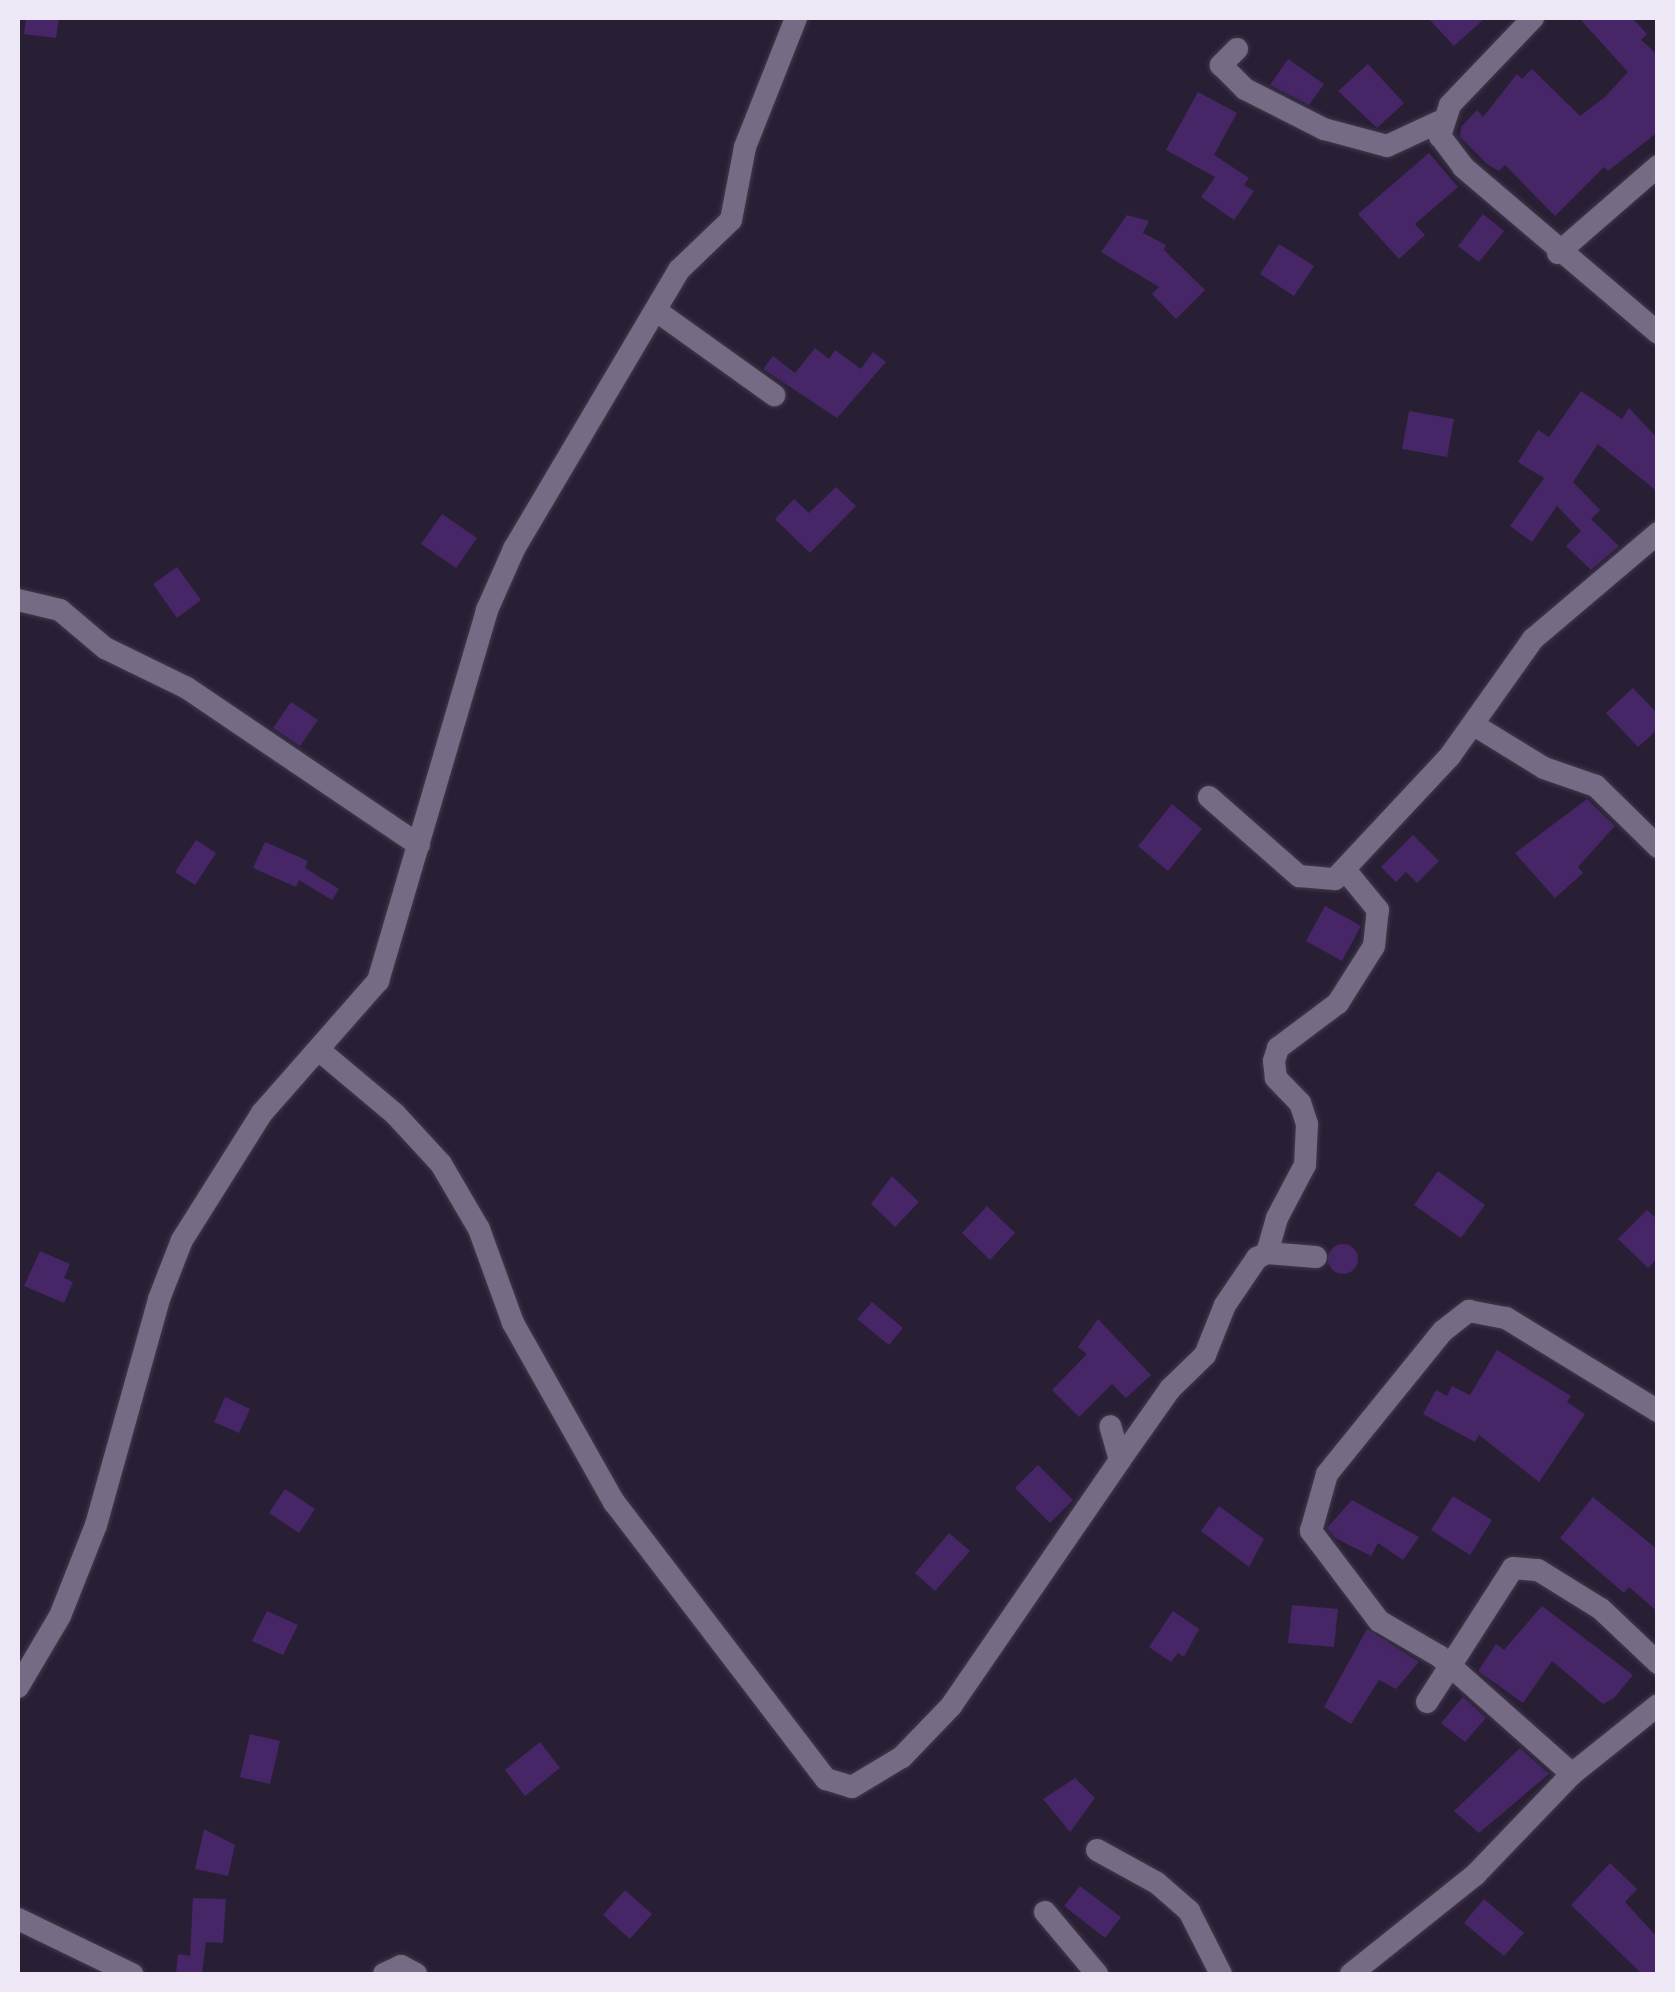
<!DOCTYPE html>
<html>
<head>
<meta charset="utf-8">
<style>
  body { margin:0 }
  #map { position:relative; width:1675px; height:1992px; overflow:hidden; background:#291f35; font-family:Inter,sans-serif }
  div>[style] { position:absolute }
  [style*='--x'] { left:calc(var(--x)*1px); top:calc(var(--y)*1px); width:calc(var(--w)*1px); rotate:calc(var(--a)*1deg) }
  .building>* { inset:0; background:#462666 }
  .round { border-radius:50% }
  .roads { filter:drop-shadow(0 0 2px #41394c) drop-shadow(0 0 2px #41394c) }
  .street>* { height:22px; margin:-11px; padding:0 11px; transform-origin:11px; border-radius:11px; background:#766b85 }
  span { translate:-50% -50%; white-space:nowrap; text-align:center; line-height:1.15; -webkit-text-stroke:9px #291f35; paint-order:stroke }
  .frame { position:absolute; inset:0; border:20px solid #ede7f6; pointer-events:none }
</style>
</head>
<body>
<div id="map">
  <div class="building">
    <i style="clip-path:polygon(26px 18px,59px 18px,56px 38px,24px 34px)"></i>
    <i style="clip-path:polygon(1428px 18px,1485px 18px,1454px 46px)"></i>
    <i style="clip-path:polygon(1579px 18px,1632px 18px,1647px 34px,1641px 40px,1658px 55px,1658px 132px,1608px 171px,1604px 167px,1555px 216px,1505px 165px,1499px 171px,1488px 165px,1460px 137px,1461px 127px,1477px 110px,1483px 117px,1517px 74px,1522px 79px,1532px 69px,1580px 116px,1605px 97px,1628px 72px)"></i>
    <i style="clip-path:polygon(1288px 59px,1324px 84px,1309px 105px,1270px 85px)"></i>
    <i style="clip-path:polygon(1368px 64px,1404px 103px,1377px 128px,1338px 91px)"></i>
    <i style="clip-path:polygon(1198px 92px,1237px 113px,1214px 155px,1249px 178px,1244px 185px,1254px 191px,1234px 220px,1201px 197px,1215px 177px,1166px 150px)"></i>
    <i style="clip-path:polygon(1429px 153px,1458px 187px,1415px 224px,1425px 235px,1399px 259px,1358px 214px)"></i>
    <i style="clip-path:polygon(1483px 214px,1504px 231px,1479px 262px,1458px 246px)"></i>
    <i style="clip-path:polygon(1127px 215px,1149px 221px,1143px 233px,1166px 245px,1164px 250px,1205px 290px,1176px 319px,1152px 294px,1159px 287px,1101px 252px)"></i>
    <i style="clip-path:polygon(1279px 244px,1314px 266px,1294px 296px,1260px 274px)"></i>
    <i style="clip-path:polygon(815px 348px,829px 359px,835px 350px,861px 369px,873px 352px,886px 362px,837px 418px,763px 369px,773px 356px,795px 373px)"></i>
    <i style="clip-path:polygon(1581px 391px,1622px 419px,1629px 408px,1658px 439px,1658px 492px,1598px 444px,1573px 482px,1600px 510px,1591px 519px,1619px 546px,1591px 570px,1566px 546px,1581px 531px,1557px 506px,1532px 542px,1510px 526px,1544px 478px,1518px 462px,1538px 430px,1549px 437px)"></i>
    <i style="clip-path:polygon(1409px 411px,1454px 419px,1447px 457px,1402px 449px)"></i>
    <i style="clip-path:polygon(836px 487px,856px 506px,810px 553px,775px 519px,794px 499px,809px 513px)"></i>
    <i style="clip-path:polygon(442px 514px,477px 538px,456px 568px,421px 544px)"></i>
    <i style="clip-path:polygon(177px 567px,201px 600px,177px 618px,153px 584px)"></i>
    <i style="clip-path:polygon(1633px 688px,1658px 714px,1658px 729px,1638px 747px,1606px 713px)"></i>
    <i style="clip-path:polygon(291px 702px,318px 720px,300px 746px,273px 728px)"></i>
    <i style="clip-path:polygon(1587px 799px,1615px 826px,1578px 867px,1583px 873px,1555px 898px,1515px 853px)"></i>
    <i style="clip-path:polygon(1172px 804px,1202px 829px,1168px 871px,1138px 846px)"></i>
    <i style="clip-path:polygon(1413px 835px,1439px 861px,1417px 883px,1406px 872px,1396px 882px,1381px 867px)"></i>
    <i style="clip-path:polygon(196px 840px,216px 853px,195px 885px,175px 872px)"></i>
    <i style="clip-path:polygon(265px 842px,308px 861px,305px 868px,339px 889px,332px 900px,299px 880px,296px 887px,253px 868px)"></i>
    <i style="clip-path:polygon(1325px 906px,1361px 926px,1342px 961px,1306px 941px)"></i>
    <i style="clip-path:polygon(1438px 1171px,1485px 1205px,1461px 1238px,1414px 1205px)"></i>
    <i style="clip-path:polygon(892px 1176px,919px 1202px,895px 1227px,871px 1204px)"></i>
    <i style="clip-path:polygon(987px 1206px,1015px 1233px,990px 1260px,962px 1233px)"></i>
    <i style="clip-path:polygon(1647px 1210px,1658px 1220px,1658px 1258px,1648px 1268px,1618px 1239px)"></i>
    <i class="round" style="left:1328px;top:1244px;width:30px;height:30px"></i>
    <i style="clip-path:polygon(40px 1251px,70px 1264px,64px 1278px,73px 1282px,64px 1303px,24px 1286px)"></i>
    <i style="clip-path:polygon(872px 1302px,903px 1328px,889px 1345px,857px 1319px)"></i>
    <i style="clip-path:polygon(1098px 1319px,1151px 1375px,1126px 1398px,1112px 1384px,1079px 1417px,1052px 1390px,1087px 1354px,1078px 1347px)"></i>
    <i style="clip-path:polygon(1497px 1350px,1571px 1396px,1567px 1402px,1585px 1414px,1539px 1482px,1479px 1435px,1475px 1442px,1423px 1414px,1436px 1390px,1447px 1396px,1452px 1386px,1470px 1395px)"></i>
    <i style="clip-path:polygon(225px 1397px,250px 1409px,239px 1433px,214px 1422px)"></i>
    <i style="clip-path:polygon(1038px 1465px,1073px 1500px,1050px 1523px,1015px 1488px)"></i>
    <i style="clip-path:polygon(285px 1489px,315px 1509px,299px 1533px,269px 1513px)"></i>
    <i style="clip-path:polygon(1453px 1496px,1492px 1520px,1470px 1555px,1431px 1530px)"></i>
    <i style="clip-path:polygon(1593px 1497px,1658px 1550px,1658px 1612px,1629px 1587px,1624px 1593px,1560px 1538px)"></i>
    <i style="clip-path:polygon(1352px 1500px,1419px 1537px,1403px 1560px,1378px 1543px,1371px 1556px,1335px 1538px,1327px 1528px)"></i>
    <i style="clip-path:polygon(1219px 1506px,1264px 1539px,1249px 1567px,1201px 1531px)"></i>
    <i style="clip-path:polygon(949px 1533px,970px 1551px,935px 1591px,915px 1573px)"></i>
    <i style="clip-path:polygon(1292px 1605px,1338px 1609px,1334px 1647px,1288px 1643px)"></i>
    <i style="clip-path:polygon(1542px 1606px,1633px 1675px,1614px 1698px,1603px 1704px,1552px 1661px,1523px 1703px,1478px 1671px,1496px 1644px,1504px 1650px)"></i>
    <i style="clip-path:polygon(267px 1611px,298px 1625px,283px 1655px,252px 1641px)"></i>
    <i style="clip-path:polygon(1173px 1611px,1199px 1629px,1184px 1657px,1178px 1653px,1171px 1662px,1149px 1647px)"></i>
    <i style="clip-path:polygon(1367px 1629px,1419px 1662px,1396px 1689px,1379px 1680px,1351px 1724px,1324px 1707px)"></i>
    <i style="clip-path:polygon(1463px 1697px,1486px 1718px,1465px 1742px,1441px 1723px)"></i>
    <i style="clip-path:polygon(250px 1734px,280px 1741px,270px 1784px,240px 1777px)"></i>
    <i style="clip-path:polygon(540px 1742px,560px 1768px,525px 1796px,505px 1770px)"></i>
    <i style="clip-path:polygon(1520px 1748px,1549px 1774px,1479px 1833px,1454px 1811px)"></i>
    <i style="clip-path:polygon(1075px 1778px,1095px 1798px,1070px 1832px,1043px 1799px)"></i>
    <i style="clip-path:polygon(204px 1829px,235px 1845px,228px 1876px,195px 1869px)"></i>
    <i style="clip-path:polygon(1610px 1863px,1637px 1889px,1625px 1902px,1658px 1938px,1658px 1974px,1642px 1974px,1571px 1905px)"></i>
    <i style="clip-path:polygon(1080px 1886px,1121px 1917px,1105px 1938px,1064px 1906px)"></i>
    <i style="clip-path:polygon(625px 1890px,652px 1914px,630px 1939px,603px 1915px)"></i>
    <i style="clip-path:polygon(193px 1898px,226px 1899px,223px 1943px,206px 1942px,202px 1974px,176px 1974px,178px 1954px,190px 1956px)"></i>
    <i style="clip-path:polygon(1484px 1899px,1524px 1933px,1504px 1956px,1464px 1923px)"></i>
  </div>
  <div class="roads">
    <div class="street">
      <i style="--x:1533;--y:18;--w:120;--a:133.7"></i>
      <i style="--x:1450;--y:105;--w:33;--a:108"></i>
      <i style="--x:1440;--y:136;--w:39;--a:53"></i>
      <i style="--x:1463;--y:167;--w:256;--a:40.4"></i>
      <i style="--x:1237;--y:49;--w:23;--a:135"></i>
      <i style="--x:1221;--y:65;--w:34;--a:45"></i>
      <i style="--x:1245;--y:89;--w:89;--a:26.9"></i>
      <i style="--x:1324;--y:129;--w:65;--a:15.1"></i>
      <i style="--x:1387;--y:146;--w:57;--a:-24.8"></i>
      <i style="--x:1558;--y:253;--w:133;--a:-41"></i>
      <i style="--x:658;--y:312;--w:143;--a:35.6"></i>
      <i style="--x:18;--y:600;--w:43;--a:13.4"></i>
      <i style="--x:60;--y:610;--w:59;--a:40.2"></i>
      <i style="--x:105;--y:648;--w:91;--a:26"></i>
      <i style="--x:187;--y:688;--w:280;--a:34.1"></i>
      <i style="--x:1474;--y:725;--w:82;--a:31.6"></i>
      <i style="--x:1544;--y:768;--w:55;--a:19.1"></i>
      <i style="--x:1596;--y:786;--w:87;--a:44.5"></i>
      <i style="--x:1209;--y:797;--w:120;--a:41.3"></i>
      <i style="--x:1299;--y:876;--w:36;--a:5"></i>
      <i style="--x:1335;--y:879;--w:168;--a:-46.9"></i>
      <i style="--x:1450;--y:756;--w:143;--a:-54.6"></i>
      <i style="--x:1533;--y:639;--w:164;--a:-40.3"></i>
      <i style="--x:320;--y:1051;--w:98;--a:40"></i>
      <i style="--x:395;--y:1114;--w:68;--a:47.4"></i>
      <i style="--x:441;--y:1164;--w:75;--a:59.7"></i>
      <i style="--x:479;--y:1229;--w:100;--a:70.1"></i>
      <i style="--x:513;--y:1323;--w:206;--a:60.6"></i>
      <i style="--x:614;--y:1502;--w:349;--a:52.6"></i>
      <i style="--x:826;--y:1779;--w:27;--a:17"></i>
      <i style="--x:852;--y:1787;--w:58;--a:-31"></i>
      <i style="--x:902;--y:1757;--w:71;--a:-46.1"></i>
      <i style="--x:951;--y:1706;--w:298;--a:-55.5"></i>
      <i style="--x:1120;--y:1460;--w:35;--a:-106"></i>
      <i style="--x:1267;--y:1253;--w:36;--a:-74"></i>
      <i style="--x:1277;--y:1218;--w:60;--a:-62.2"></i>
      <i style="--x:1305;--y:1165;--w:41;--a:-87.2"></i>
      <i style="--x:1307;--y:1124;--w:22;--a:-108"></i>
      <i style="--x:1300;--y:1103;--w:35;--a:-134"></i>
      <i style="--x:1276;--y:1078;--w:17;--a:-97"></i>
      <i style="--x:1274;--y:1061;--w:14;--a:-73"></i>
      <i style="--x:1278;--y:1048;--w:75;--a:-36.9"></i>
      <i style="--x:1338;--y:1003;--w:67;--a:-57.7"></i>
      <i style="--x:1374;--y:946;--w:36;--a:-84"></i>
      <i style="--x:1378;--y:910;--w:50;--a:-129.4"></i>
      <i style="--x:1120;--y:1460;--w:87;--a:-54.8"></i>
      <i style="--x:1170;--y:1389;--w:49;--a:-44.2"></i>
      <i style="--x:1205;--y:1355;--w:54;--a:-68.2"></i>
      <i style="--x:1225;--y:1305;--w:57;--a:-55.8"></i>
      <i style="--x:1257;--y:1258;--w:11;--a:-27"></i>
      <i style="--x:1267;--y:1253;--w:49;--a:4.7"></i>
      <i style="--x:18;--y:1687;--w:82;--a:-59.4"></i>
      <i style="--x:60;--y:1616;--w:98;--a:-68.4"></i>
      <i style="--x:96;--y:1525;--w:235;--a:-74.4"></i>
      <i style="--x:159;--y:1299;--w:63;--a:-68.7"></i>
      <i style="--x:182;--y:1240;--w:150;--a:-57.8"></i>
      <i style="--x:262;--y:1113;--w:176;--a:-48.7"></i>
      <i style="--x:378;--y:981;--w:387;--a:-73.6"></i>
      <i style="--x:487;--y:610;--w:67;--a:-66.1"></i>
      <i style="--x:514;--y:549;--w:324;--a:-59.4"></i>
      <i style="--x:679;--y:270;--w:72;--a:-43.9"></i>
      <i style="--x:731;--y:220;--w:74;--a:-79.1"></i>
      <i style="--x:745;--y:147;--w:139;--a:-68.4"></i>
      <i style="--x:1427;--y:1702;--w:159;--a:-57.3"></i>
      <i style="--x:1513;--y:1568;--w:25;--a:5"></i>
      <i style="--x:1538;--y:1570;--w:74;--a:31.8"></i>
      <i style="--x:1601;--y:1609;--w:79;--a:43.5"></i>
      <i style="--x:1572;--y:1774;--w:178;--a:-138.4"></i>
      <i style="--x:1439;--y:1656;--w:69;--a:-149.7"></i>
      <i style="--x:1379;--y:1621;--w:113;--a:-127.1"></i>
      <i style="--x:1311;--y:1531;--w:59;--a:-74.3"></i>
      <i style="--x:1327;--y:1474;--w:184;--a:-51"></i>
      <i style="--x:1443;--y:1331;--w:33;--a:-38"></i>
      <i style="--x:1469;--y:1311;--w:38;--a:11"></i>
      <i style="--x:1506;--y:1318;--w:178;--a:31.5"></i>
      <i style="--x:1097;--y:1850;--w:68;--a:28.8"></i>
      <i style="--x:1157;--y:1883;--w:43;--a:41.2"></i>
      <i style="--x:1189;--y:1911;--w:71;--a:63.1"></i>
      <i style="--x:1045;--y:1912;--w:81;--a:50"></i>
      <i style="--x:18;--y:1919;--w:127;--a:25.8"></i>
      <i style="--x:384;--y:1974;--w:19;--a:-25"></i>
      <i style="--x:401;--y:1966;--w:17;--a:28"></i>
      <i style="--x:1351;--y:1974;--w:159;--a:-38.6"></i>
      <i style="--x:1475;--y:1875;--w:140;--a:-46.2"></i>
      <i style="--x:1572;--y:1774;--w:110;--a:-38.7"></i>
    </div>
  </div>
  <div class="frame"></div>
</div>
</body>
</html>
